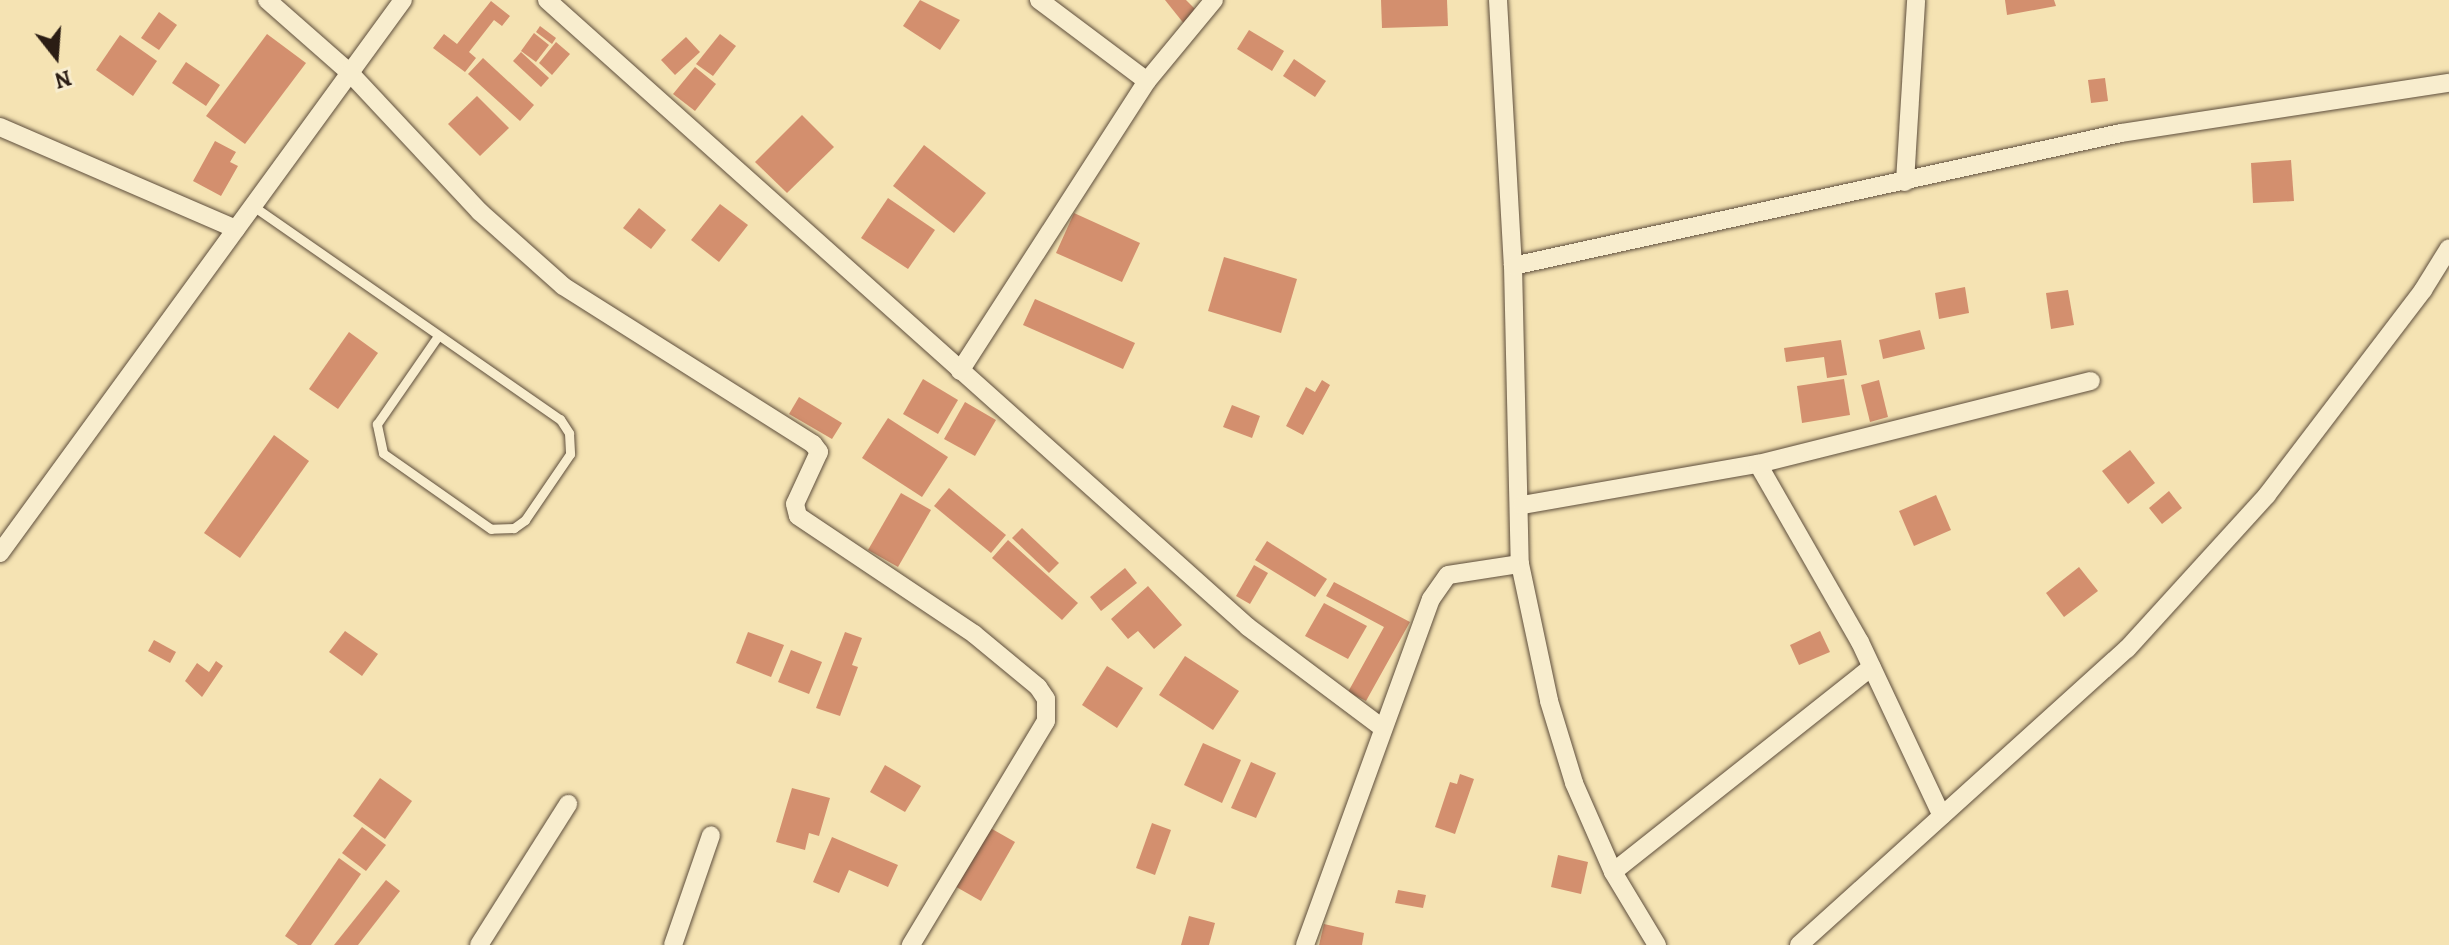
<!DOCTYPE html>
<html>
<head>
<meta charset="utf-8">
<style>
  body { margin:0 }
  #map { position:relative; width:2449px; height:945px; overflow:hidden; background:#f5e3b3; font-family:Alegreya,serif }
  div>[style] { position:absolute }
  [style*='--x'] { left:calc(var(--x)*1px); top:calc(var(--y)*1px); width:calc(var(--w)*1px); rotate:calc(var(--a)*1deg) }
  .building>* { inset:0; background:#d38f6e }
  .roads { filter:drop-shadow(0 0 2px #5e4e3c) drop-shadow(0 0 2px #5e4e3c) }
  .service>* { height:9px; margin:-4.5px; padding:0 4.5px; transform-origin:4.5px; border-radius:4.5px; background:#f8edce }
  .minor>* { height:18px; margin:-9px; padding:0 9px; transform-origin:9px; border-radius:9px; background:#f8edce }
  span { translate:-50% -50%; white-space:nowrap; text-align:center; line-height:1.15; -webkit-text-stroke:7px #f8edce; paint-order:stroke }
  .north { position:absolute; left:16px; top:16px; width:80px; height:80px; -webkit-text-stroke:6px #f8edce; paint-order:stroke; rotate:163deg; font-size:22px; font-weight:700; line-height:32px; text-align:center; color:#2b1d14 }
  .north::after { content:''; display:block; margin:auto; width:28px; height:36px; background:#2b1d14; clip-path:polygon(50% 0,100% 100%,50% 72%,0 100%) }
</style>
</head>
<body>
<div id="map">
  <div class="building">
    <i style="clip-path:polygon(920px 0,960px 20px,940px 50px,903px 26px)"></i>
    <i style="clip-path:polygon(1165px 0,1186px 0,1198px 12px,1185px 25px)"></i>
    <i style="clip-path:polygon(1381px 0,1447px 0,1448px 26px,1382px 28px)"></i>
    <i style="clip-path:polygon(2005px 0,2054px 0,2056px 6px,2007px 15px)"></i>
    <i style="clip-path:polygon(491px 1px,510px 16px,502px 26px,494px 20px,469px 52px,476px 58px,465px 72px,433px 48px,444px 34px,457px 44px)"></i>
    <i style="clip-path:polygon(159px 12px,177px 25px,159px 50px,141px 38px)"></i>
    <i style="clip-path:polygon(540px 26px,556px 38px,552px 44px,536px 32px)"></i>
    <i style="clip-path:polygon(1249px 30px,1284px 51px,1272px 71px,1237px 49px)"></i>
    <i style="clip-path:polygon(534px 33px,549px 45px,536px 62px,521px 51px)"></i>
    <i style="clip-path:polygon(267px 34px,306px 63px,245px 144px,206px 116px)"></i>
    <i style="clip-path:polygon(720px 34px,736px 46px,713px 76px,696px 64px)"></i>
    <i style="clip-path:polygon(120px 35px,157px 61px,133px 96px,96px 70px)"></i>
    <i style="clip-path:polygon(686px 37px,700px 52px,675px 75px,661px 60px)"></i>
    <i style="clip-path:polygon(556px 42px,570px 54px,552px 75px,539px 63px)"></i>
    <i style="clip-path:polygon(521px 52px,549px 78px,541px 87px,513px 61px)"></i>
    <i style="clip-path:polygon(483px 58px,534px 105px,520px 121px,468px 74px)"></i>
    <i style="clip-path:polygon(1294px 59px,1326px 81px,1315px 97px,1283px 76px)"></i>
    <i style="clip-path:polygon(186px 62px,220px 85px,206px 106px,172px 83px)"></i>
    <i style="clip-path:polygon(695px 67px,716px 84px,695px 111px,673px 94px)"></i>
    <i style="clip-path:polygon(2105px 78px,2108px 101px,2091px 103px,2088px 80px)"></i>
    <i style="clip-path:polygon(477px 96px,509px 128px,480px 156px,448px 124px)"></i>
    <i style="clip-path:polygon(802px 115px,834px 147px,787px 193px,755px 162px)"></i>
    <i style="clip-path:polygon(215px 141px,236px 152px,230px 162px,238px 166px,221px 196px,193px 181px)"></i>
    <i style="clip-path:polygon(924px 145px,986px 193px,954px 233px,893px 186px)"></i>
    <i style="clip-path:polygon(2291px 160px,2294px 201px,2253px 203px,2251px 163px)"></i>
    <i style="clip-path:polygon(888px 198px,935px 230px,908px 269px,861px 238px)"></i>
    <i style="clip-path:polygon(720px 204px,748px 225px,719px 262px,691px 240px)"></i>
    <i style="clip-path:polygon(639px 208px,666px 230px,651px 249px,623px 228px)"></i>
    <i style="clip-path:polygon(1074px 213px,1140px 243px,1122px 282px,1056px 253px)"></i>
    <i style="clip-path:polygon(1224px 257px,1297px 279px,1281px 333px,1208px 311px)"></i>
    <i style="clip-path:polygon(1965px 287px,1969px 313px,1939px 319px,1935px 293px)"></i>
    <i style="clip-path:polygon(2068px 290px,2074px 325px,2051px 329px,2046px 293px)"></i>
    <i style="clip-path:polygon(1035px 299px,1135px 343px,1123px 369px,1023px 325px)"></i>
    <i style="clip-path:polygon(1920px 330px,1925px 349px,1883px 359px,1879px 340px)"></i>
    <i style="clip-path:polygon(349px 332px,378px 353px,338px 409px,309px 389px)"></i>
    <i style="clip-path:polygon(1841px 340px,1847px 375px,1827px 378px,1824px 357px,1786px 362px,1784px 348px)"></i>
    <i style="clip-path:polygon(923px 379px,958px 400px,938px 434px,903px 414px)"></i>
    <i style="clip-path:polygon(1844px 379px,1850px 415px,1802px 423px,1797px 386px)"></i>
    <i style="clip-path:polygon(1322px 380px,1330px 385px,1303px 435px,1286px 426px,1306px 387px,1315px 392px)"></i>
    <i style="clip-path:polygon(1879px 380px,1888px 417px,1870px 422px,1861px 385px)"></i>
    <i style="clip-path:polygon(799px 397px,842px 423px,832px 439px,789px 414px)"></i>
    <i style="clip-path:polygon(965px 402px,996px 420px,975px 456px,944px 439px)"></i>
    <i style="clip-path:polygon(1232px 405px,1260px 416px,1252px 438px,1223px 427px)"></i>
    <i style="clip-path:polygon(888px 418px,948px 457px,922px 497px,862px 458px)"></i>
    <i style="clip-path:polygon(274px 435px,309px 461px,240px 558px,204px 533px)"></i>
    <i style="clip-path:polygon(2130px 450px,2155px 483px,2128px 504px,2102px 471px)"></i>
    <i style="clip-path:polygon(949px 488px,1006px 535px,991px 553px,934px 506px)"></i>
    <i style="clip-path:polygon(2169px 491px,2182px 508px,2162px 524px,2149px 508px)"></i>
    <i style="clip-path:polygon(901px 493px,931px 510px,898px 567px,868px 550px)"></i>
    <i style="clip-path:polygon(1936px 495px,1951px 530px,1914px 546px,1899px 511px)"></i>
    <i style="clip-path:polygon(1022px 528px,1059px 563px,1049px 573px,1012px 538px)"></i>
    <i style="clip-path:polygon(1008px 540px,1078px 603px,1062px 620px,992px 558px)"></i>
    <i style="clip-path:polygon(1267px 541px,1327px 579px,1315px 597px,1255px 560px)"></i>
    <i style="clip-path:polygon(1254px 565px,1268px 573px,1250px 604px,1236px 596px)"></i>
    <i style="clip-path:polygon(2079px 567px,2098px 591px,2064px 617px,2046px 593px)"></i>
    <i style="clip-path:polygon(1125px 568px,1137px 583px,1101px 611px,1090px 597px)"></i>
    <i style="clip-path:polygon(1334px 582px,1410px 622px,1366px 701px,1348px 692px,1384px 627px,1326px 596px)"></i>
    <i style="clip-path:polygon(1148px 586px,1182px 625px,1154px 649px,1138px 631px,1128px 639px,1111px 619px)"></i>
    <i style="clip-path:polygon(1324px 603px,1367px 626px,1348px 659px,1305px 636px)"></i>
    <i style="clip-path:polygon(345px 631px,378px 654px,362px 676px,329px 652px)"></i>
    <i style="clip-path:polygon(1820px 631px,1830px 652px,1799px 665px,1790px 645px)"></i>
    <i style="clip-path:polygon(748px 632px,784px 645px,771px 677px,736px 663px)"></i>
    <i style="clip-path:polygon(845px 632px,862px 638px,852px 665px,858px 667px,840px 716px,816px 708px)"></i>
    <i style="clip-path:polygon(154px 640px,176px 652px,170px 663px,148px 651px)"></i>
    <i style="clip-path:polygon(791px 650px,822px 662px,809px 694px,778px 682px)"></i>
    <i style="clip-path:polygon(1185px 656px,1239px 691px,1213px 730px,1159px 695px)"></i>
    <i style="clip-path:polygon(216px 661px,223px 666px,202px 697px,185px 681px,197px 663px,209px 672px)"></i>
    <i style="clip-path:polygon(1107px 666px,1143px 688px,1117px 728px,1082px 705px)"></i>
    <i style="clip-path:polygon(1203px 743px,1241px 760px,1222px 803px,1184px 785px)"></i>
    <i style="clip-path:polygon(1251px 762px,1276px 773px,1256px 818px,1231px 808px)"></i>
    <i style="clip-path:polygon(885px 765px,921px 786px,905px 812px,870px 792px)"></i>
    <i style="clip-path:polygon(1460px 774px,1474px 779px,1455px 834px,1435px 827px,1450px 782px,1457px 784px)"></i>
    <i style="clip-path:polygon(380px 778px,412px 801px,385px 839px,353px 816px)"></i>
    <i style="clip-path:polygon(792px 788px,830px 798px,819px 836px,809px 833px,805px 850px,776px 842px)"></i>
    <i style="clip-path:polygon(978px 821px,1015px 842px,981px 901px,944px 880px)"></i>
    <i style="clip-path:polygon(1152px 823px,1171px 830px,1155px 875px,1136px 868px)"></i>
    <i style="clip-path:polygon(362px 827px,386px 845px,366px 871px,342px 853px)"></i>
    <i style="clip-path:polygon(832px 837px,898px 865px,888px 887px,849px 870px,839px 893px,813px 882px)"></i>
    <i style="clip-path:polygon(1558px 855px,1588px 862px,1581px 894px,1551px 887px)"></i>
    <i style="clip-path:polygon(339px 858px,361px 874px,311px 945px,298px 945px,285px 936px)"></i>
    <i style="clip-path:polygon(386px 880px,400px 891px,358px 945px,334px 945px)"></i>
    <i style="clip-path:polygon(1398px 890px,1426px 895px,1423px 908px,1395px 903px)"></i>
    <i style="clip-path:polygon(1189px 916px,1215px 923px,1209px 945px,1181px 945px)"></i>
    <i style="clip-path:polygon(1324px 924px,1364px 933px,1362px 945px,1319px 945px)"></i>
  </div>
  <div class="roads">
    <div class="service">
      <i style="--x:253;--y:206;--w:374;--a:34.8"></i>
      <i style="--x:560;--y:419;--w:17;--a:57"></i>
      <i style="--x:569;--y:433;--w:21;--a:87"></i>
      <i style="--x:570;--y:454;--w:80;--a:124.3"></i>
      <i style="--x:525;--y:520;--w:14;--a:144"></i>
      <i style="--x:514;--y:528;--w:23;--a:178"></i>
      <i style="--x:491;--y:529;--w:132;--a:-144.9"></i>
      <i style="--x:383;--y:453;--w:30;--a:-102"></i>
      <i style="--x:377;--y:424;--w:107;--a:-55.3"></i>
    </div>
    <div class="minor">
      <i style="--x:267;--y:0;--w:111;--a:41.3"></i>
      <i style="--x:350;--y:73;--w:190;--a:46.9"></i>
      <i style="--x:480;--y:212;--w:111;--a:41.7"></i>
      <i style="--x:563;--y:286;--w:296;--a:32.3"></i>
      <i style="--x:813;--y:444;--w:10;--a:53"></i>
      <i style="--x:819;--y:452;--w:57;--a:114.8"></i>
      <i style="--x:795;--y:504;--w:12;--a:76"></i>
      <i style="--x:798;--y:516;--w:212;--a:33.8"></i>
      <i style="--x:974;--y:634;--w:83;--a:39.6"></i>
      <i style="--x:1038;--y:687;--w:14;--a:56"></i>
      <i style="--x:1046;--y:699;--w:22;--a:90"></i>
      <i style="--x:1046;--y:721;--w:262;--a:121.1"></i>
      <i style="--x:547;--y:0;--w:940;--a:41.81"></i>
      <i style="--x:1248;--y:627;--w:166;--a:36.9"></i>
      <i style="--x:1039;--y:0;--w:135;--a:36.9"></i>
      <i style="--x:1498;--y:0;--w:266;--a:86.8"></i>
      <i style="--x:1513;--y:266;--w:298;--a:88.7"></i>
      <i style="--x:1520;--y:564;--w:140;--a:78"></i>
      <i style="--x:1549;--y:701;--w:86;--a:73"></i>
      <i style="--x:1574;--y:783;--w:97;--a:66.3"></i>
      <i style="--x:1613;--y:872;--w:85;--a:58.9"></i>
      <i style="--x:0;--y:127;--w:257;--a:23.4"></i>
      <i style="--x:1905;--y:182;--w:182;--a:-86.5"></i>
      <i style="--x:1513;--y:266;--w:622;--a:-12.34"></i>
      <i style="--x:2121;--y:133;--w:332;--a:-8.7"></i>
      <i style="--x:960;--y:371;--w:345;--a:-57.2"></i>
      <i style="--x:1147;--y:81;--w:105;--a:-50.4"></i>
      <i style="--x:1758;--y:464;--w:205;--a:60.2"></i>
      <i style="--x:1860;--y:642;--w:192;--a:64.8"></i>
      <i style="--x:1522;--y:505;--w:240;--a:-9.9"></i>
      <i style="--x:1758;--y:464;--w:343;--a:-14"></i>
      <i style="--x:0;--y:553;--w:684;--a:-53.92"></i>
      <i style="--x:1613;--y:872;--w:330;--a:-38.4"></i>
      <i style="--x:479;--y:945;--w:167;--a:-57.7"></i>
      <i style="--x:673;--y:945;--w:116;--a:-70.9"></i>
      <i style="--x:1305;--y:945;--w:368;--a:-70"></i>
      <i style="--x:1431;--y:599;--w:29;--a:-55"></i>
      <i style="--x:1448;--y:575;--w:73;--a:-8.7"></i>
      <i style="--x:1799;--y:945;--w:442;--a:-42.1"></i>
      <i style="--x:2127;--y:649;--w:208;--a:-47.7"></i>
      <i style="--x:2267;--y:495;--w:258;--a:-52.7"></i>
      <i style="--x:2423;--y:290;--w:49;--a:-58.2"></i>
    </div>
  </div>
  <div class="north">N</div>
</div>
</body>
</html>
